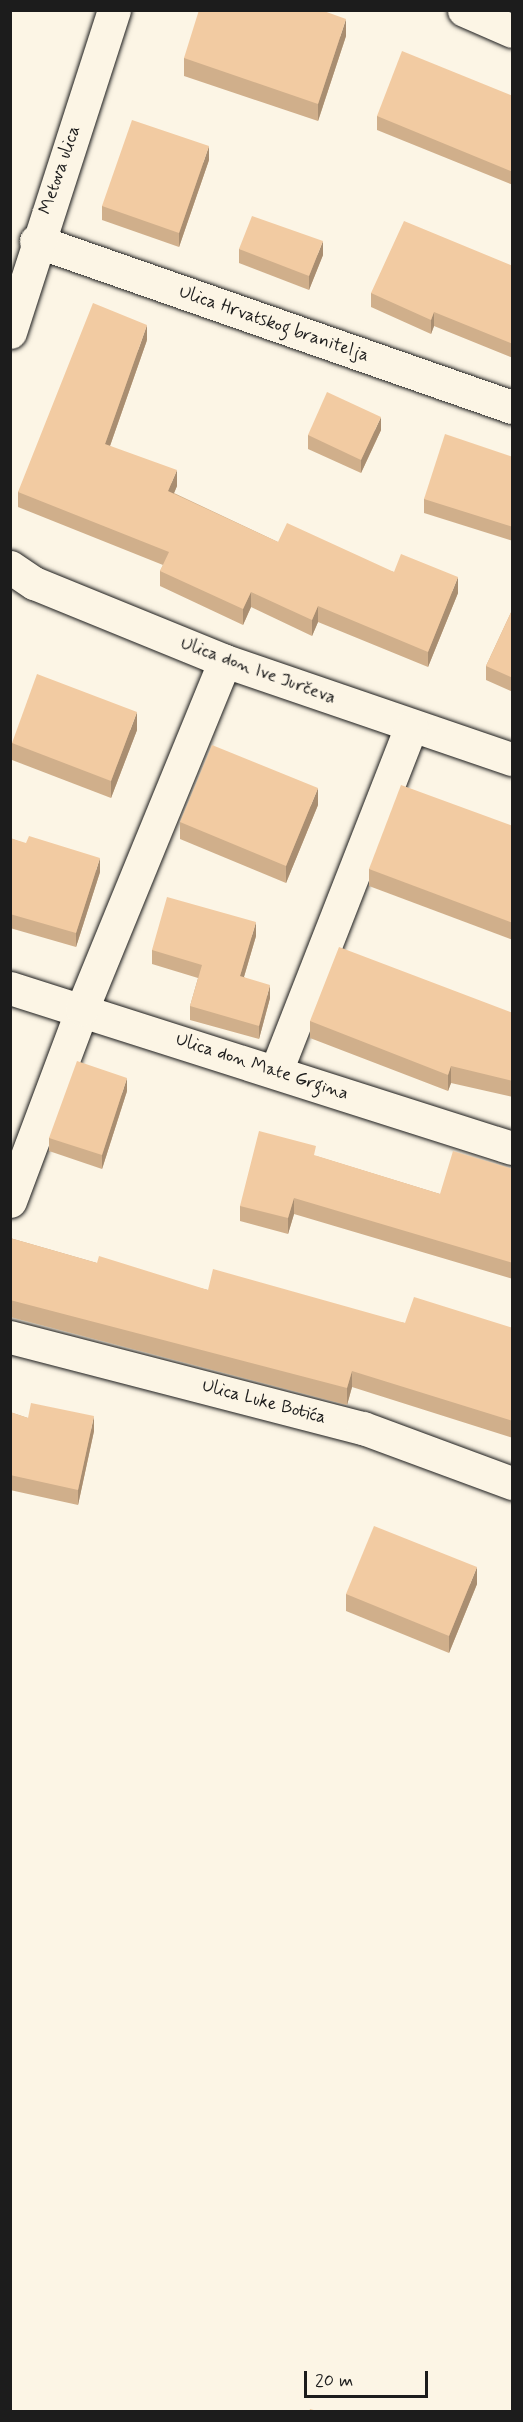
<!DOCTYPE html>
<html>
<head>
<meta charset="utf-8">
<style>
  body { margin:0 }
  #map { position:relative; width:523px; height:2422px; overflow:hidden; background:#fcf5e5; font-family:Mynerve,sans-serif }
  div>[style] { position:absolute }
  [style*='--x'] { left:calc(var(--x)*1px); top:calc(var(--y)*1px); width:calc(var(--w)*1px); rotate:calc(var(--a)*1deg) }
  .roads { filter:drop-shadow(0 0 2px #1c1c1c) drop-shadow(0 0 2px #1c1c1c) }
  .street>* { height:33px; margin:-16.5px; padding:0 16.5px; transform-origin:16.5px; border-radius:16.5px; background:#fcf5e5 }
  .wall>* { inset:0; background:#d0af8b }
  .shaded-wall>* { inset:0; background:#a98e71 }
  .building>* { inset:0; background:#f2cba2 }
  span { translate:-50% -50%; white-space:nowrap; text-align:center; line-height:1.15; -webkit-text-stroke:6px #fcf5e5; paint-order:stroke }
  .street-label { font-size:18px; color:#1c1c1c }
  .frame { position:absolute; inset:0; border:12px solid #1c1c1c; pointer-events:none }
  .scale { position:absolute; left:304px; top:2371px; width:124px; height:27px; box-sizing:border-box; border:3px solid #1c1c1c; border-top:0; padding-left:8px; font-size:18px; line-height:21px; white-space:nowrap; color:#1c1c1c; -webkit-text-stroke:4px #fcf5e5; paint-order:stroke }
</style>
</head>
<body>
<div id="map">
  <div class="roads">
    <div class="street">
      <i style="--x:464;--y:10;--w:52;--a:23.6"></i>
      <i style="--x:36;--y:241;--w:504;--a:19.23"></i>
      <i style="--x:10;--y:332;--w:338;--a:-72.1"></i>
      <i style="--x:10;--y:567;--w:29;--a:34"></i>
      <i style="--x:34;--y:583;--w:206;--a:22.2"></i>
      <i style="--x:225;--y:661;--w:303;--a:18.9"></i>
      <i style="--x:10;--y:988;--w:527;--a:17.68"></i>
      <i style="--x:276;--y:1071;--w:370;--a:-68.6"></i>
      <i style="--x:10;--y:1201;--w:205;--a:-69.4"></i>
      <i style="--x:82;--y:1009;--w:376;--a:-67.7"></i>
      <i style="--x:10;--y:1337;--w:365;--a:14.5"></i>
      <i style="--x:363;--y:1428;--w:159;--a:20.3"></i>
    </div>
  </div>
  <div class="wall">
    <i style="clip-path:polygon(346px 36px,318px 121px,184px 76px,184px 58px)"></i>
    <i style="clip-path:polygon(513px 96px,513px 185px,377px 130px,377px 116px)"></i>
    <i style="clip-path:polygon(209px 160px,179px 247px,102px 220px,102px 206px)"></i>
    <i style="clip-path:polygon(239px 249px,323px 255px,309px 290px,239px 263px)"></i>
    <i style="clip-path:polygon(513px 266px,513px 358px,434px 326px,431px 334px,371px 307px,371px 293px)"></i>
    <i style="clip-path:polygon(147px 340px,110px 446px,177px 486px,174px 493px,278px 542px,394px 572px,458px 593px,428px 667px,318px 622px,312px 636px,251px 607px,243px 625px,160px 586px,160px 571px,163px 565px,18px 507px,18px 492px)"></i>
    <i style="clip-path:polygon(381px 430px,361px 473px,308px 449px,308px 435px)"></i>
    <i style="clip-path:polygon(513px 457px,513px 541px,424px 513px,424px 499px)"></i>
    <i style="clip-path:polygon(513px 608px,513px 692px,486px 680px,486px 666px)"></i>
    <i style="clip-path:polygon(137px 730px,111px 798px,12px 760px,12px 743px)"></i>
    <i style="clip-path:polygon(318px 805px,286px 883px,180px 839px,180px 822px)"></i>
    <i style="clip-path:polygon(513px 826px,513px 940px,369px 886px,369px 869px)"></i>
    <i style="clip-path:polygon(10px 838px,100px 872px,76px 947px,10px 928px)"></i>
    <i style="clip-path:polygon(256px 936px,244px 977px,270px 998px,259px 1039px,190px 1020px,190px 1006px,198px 978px,152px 964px,152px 950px)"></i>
    <i style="clip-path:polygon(513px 1013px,513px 1097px,451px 1083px,448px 1091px,310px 1038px,310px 1021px)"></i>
    <i style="clip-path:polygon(127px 1091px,102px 1169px,49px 1151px,49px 1138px)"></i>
    <i style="clip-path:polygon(316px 1156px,440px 1194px,513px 1169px,513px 1279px,294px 1214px,288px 1234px,240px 1221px,240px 1206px)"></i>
    <i style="clip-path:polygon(10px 1238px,97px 1263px,208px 1290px,405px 1323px,513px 1328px,513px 1438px,352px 1387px,347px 1405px,10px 1317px)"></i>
    <i style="clip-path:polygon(10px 1412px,28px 1418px,94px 1431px,78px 1505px,10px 1490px)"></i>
    <i style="clip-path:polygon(477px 1584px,449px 1653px,346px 1611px,346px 1594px)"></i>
  </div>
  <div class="shaded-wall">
    <i style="clip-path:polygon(346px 19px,346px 36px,318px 121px,318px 104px)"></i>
    <i style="clip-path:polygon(209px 146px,209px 160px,179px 247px,179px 233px)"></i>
    <i style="clip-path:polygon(323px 241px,323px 255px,309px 290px,309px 276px)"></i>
    <i style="clip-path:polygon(434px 312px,434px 326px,431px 334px,431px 320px)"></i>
    <i style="clip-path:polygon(147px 325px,147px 340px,105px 460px,105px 444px)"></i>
    <i style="clip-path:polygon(381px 417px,381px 430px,361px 473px,361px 460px)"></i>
    <i style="clip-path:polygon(177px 470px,177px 486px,168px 507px,168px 491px)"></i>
    <i style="clip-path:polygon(458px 577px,458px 593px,428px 667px,428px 652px)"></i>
    <i style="clip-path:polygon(251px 592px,251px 607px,243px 625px,243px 609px)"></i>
    <i style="clip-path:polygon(318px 606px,318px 622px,312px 636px,312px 620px)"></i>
    <i style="clip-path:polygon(137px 712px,137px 730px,111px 798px,111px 781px)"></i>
    <i style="clip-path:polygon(318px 788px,318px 805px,286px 883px,286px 866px)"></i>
    <i style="clip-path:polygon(100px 858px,100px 872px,76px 947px,76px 933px)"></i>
    <i style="clip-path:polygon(256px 922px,256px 936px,240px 990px,240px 976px)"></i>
    <i style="clip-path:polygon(270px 985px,270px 998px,259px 1039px,259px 1026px)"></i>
    <i style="clip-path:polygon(451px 1066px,451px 1083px,448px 1091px,448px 1075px)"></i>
    <i style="clip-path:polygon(127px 1078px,127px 1091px,102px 1169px,102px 1155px)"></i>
    <i style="clip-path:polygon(294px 1198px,294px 1214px,288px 1234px,288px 1218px)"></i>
    <i style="clip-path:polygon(352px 1371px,352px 1387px,347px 1405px,347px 1388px)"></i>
    <i style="clip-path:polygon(94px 1416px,94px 1431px,78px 1505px,78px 1490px)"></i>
    <i style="clip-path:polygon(477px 1567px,477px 1584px,449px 1653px,449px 1636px)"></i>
  </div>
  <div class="building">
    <i style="clip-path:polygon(199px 10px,321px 10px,346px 19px,318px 104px,184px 58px)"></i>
    <i style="clip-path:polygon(402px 51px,513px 96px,513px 172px,377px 116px)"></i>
    <i style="clip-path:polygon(132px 120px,209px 146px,179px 233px,102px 206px)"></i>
    <i style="clip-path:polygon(252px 216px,323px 241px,309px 276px,239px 249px)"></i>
    <i style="clip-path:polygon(404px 221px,513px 266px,513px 344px,434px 312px,431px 320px,371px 293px)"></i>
    <i style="clip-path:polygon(93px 303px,147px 325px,105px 444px,177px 470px,168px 491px,278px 542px,287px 523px,394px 572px,401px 554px,458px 577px,428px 652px,318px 606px,312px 620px,251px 592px,243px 609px,160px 571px,169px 552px,18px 492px)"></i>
    <i style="clip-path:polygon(327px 392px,381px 417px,361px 460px,308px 435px)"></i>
    <i style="clip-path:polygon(445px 434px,513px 457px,513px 527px,424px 499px)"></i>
    <i style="clip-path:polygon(513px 608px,513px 678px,486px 666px)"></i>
    <i style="clip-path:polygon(37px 674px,137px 712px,111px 781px,12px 743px)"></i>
    <i style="clip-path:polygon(212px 745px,318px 788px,286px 866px,180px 822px)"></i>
    <i style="clip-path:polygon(401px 785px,513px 826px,513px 923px,369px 869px)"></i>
    <i style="clip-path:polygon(29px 836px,100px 858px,76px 933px,10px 914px,10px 838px,26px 843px)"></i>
    <i style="clip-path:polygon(167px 897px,256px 922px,240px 976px,270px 985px,259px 1026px,190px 1006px,202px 965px,152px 950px)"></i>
    <i style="clip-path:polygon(339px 947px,513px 1013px,513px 1081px,451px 1066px,448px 1075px,310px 1021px)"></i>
    <i style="clip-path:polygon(77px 1061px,127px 1078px,102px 1155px,49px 1138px)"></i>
    <i style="clip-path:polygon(259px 1131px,316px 1146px,314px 1155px,440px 1194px,453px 1151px,513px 1169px,513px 1263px,294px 1198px,288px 1218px,240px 1206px)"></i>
    <i style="clip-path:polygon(10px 1238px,97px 1263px,99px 1256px,208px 1290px,213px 1269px,405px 1323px,414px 1297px,513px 1328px,513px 1421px,352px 1371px,347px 1388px,10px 1300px)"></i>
    <i style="clip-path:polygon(31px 1403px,94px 1416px,78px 1490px,10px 1475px,10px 1412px,28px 1418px)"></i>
    <i style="clip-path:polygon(374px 1526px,477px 1567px,449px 1636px,346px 1594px)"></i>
    <i style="clip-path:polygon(310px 2409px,321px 2412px,309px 2412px)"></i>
  </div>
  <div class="street-label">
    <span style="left:60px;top:170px;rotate:-71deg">Metova ulica</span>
    <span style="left:274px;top:324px;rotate:19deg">Ulica Hrvatskog branitelja</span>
    <span style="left:258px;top:671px;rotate:20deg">Ulica don Ive Jurčeva</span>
    <span style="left:262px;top:1067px;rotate:18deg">Ulica don Mate Grgina</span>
    <span style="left:264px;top:1402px;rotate:15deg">Ulica Luke Botića</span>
  </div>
  <div class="frame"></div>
  <div class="scale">20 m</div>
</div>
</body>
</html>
